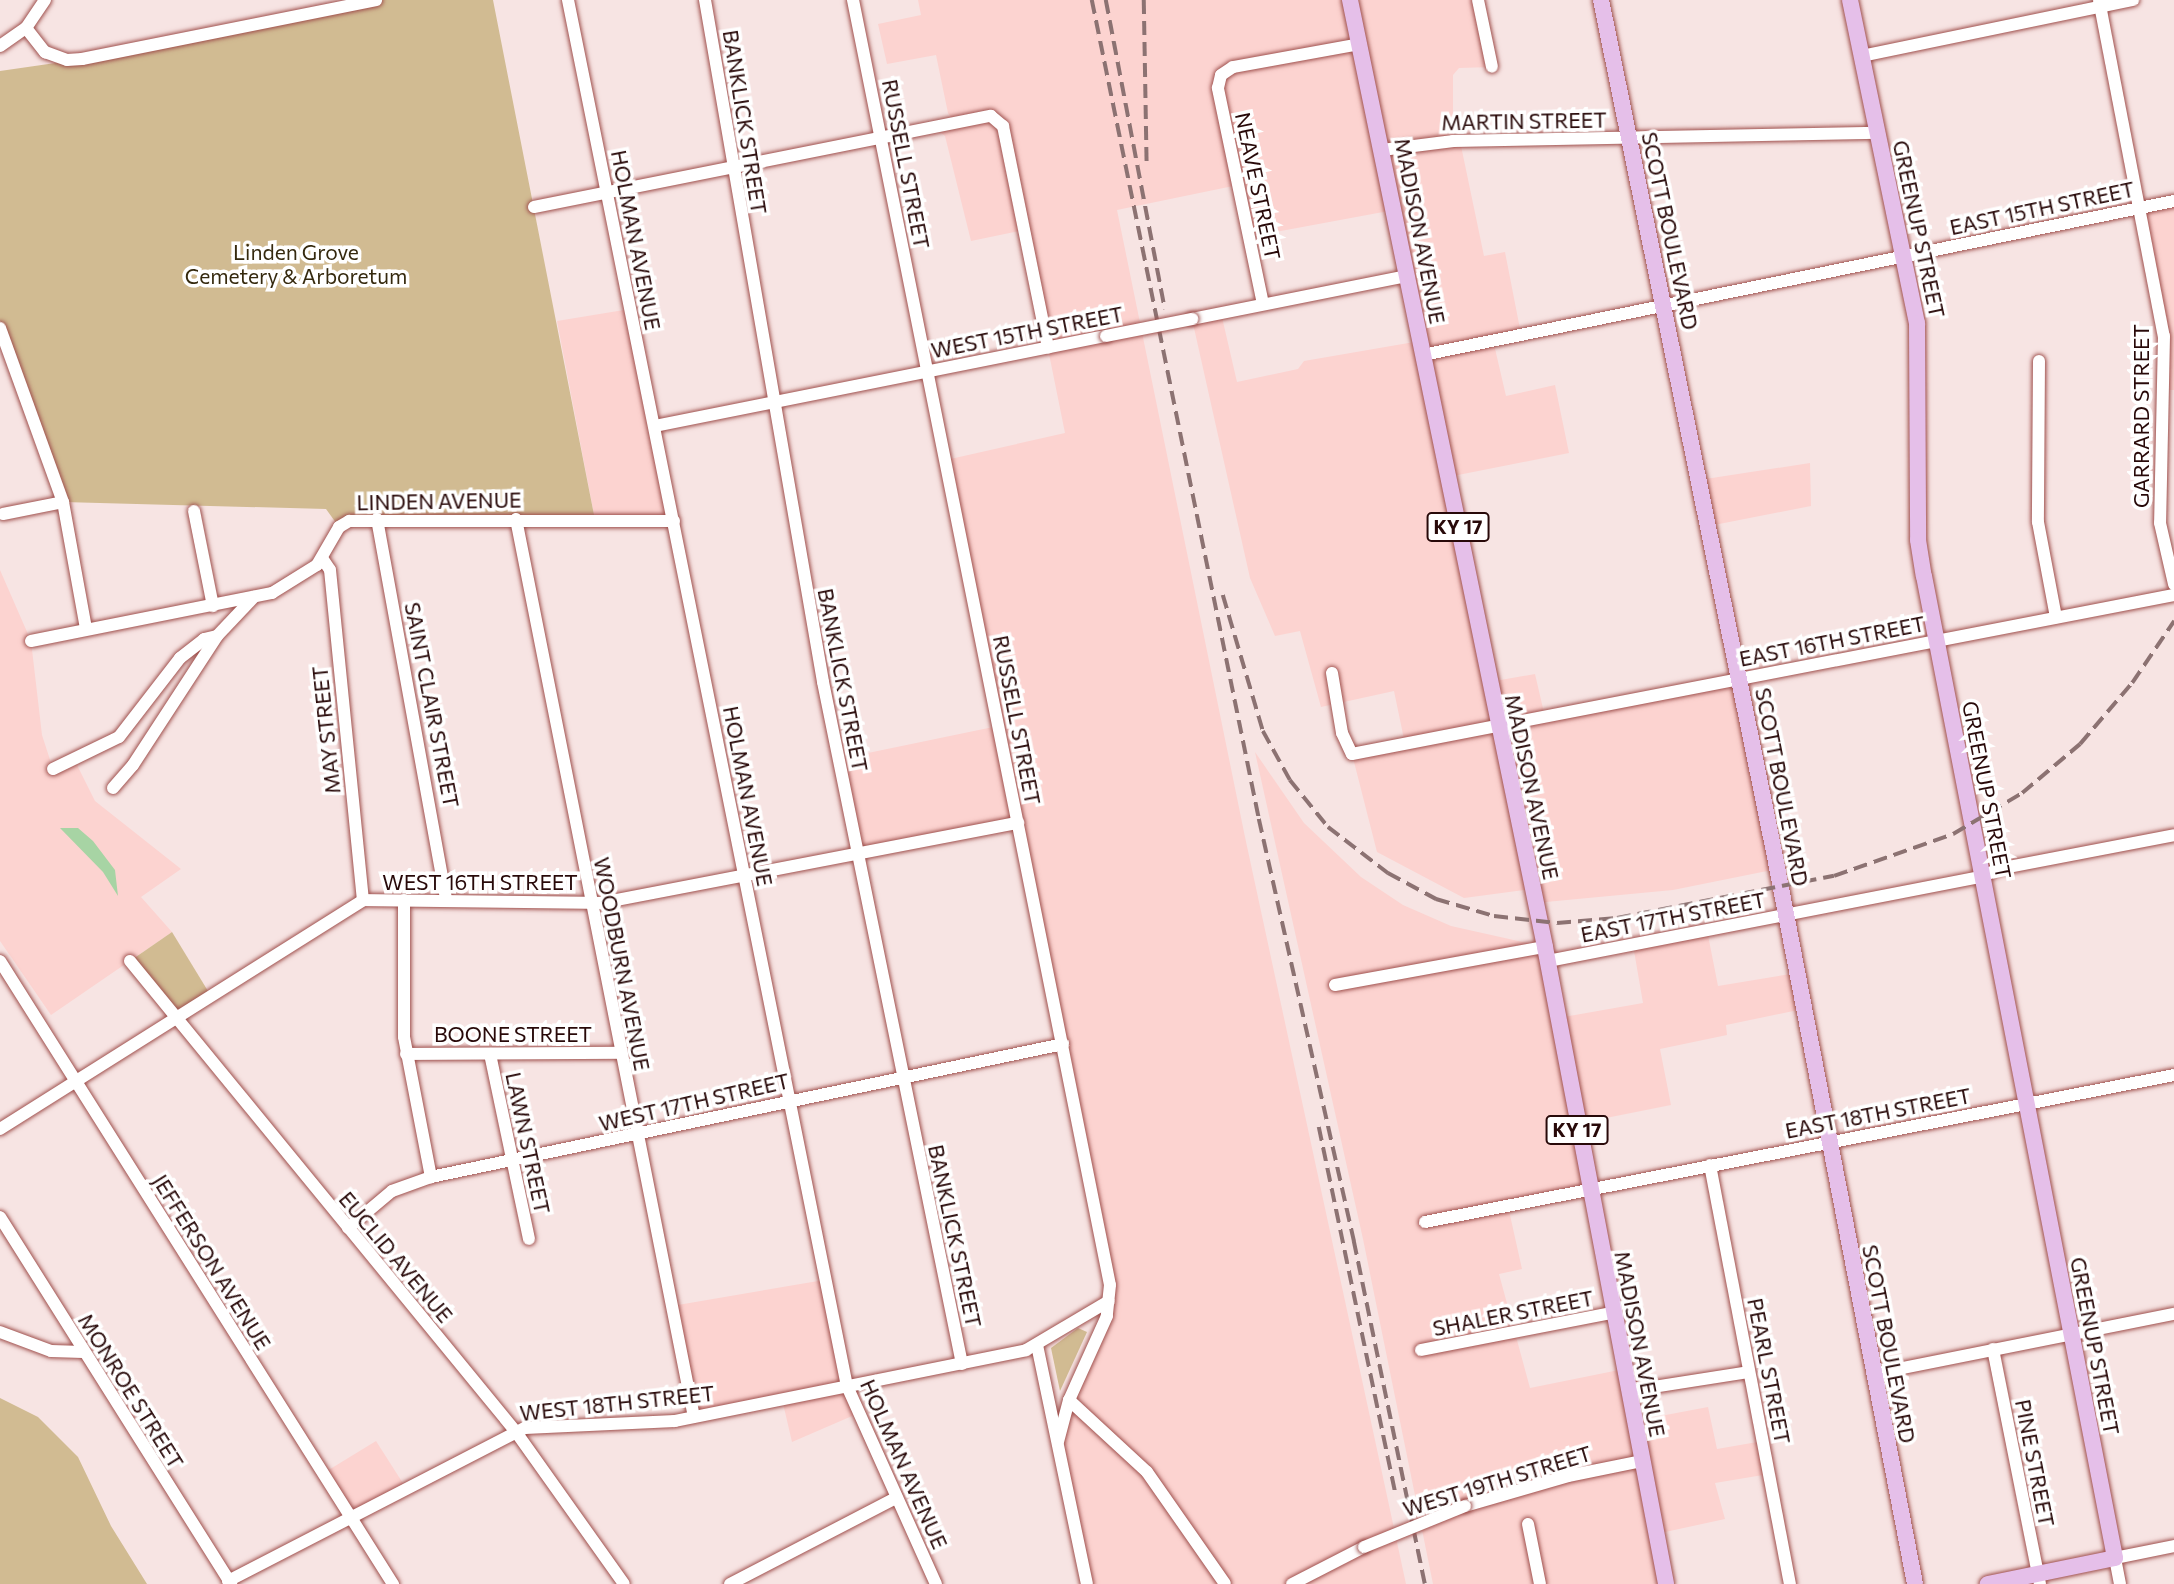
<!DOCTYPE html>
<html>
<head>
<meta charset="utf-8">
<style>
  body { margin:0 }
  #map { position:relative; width:2174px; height:1584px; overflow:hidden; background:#f7e4e3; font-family:Commissioner,sans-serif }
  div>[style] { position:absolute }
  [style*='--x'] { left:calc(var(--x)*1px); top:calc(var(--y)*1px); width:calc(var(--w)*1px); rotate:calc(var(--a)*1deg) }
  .built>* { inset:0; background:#fcd3d0 }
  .green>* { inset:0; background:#d1bb92 }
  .water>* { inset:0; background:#a7d4a4 }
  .roads { filter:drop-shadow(0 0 2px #9f504d) drop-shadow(0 0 2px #9f504d) }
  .minor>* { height:12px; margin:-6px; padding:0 6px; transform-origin:6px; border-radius:6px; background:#fff }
  .major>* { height:16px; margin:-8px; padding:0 8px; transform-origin:8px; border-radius:8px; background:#e5bfe9 }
  .rail>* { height:3.5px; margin-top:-1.75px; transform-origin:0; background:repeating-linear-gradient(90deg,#8c7272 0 14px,transparent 0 21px) }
  .bridges { filter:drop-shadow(0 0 2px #9f504d) drop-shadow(0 0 2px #9f504d) }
  .minor-bridge>* { height:12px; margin:-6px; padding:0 6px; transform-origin:6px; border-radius:6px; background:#fff }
  span { translate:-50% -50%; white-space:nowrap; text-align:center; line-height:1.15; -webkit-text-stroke:7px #fff; paint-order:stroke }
  .shield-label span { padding:2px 5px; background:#fff; border:2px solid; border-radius:5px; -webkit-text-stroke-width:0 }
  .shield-label { font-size:19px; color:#280909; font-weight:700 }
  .street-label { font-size:21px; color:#280909 }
  .park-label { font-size:21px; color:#35290e }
</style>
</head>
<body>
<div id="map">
  <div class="built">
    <i style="clip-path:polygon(918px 0,1478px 0,1492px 67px,1459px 68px,1453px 75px,1453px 141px,1460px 141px,1484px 256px,1505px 252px,1521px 334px,1493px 340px,1506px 396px,1555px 385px,1569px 453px,1448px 477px,1489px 682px,1535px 674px,1545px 717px,1740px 679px,1777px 869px,1673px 890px,1535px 903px,1532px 889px,1464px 898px,1377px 852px,1352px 754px,1405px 744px,1394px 691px,1321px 707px,1300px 631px,1275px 636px,1250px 578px,1192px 319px,1221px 313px,1237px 382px,1298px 369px,1304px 361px,1420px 341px,1394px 210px,1249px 237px,1238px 185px,1117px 210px,1245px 837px,1406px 1584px,1087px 1584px,1058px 1442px,1109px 1301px,1018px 823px,858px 853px,839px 759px,998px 726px,946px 460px,1065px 433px,1024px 230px,971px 241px,945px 136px,935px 128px,956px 124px,948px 113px,936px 55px,887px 64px,878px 24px,921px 15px)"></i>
    <i style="clip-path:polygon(2174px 201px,2174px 390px,2161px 390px,2164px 351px,2140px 208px)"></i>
    <i style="clip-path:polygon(630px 309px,674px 521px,595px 520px,557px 321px)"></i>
    <i style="clip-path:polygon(1810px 463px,1811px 506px,1709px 526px,1699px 480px)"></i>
    <i style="clip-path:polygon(0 570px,31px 641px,42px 735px,53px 769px,74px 759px,95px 801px,181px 869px,141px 897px,172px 932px,51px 1015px,0 941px)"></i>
    <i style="clip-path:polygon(1255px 752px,1304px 823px,1361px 877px,1403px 905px,1451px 926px,1545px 947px,1558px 1018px,1643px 1003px,1633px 945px,1707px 930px,1718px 986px,1796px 973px,1803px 1009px,1726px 1025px,1727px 1035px,1660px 1049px,1671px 1105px,1576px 1124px,1589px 1190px,1508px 1206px,1522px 1269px,1499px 1274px,1530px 1388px,1624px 1369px,1634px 1421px,1708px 1407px,1717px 1449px,1763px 1441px,1769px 1474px,1715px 1483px,1725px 1519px,1656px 1534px,1666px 1584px,1433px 1584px,1363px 1239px)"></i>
    <i style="clip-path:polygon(824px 1280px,859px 1413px,792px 1442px,782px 1399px,694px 1417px,672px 1306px)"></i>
    <i style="clip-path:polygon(376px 1441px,406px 1488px,349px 1516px,322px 1474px)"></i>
  </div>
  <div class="green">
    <i style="clip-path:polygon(376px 0,493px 0,595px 520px,339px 527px,326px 509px,63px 502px,0 328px,0 71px,90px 58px)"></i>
    <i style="clip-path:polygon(172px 932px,211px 996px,176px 1018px,130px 961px)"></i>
    <i style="clip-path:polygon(1078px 1328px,1087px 1332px,1060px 1391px,1051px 1348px)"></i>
    <i style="clip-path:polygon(0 1398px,38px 1417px,78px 1457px,111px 1526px,147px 1584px,0 1584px)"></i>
  </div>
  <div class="water">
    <i style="clip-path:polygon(60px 828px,78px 828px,93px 841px,115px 870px,118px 896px,103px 872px)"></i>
  </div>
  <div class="roads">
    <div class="minor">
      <i style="--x:568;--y:0;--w:1414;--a:78.62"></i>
      <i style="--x:847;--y:1386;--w:217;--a:65.8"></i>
      <i style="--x:705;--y:0;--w:692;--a:80.18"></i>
      <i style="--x:823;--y:682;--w:696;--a:78.48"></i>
      <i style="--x:853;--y:0;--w:1310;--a:78.69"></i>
      <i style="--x:1110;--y:1285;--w:31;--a:96"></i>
      <i style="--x:1107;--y:1316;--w:92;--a:114.3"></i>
      <i style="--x:1069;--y:1400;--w:43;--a:104.7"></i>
      <i style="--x:1478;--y:0;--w:68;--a:78.2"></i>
      <i style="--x:2099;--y:0;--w:342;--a:79.1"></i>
      <i style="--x:2164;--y:336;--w:187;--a:91.2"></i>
      <i style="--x:2160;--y:523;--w:63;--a:77.1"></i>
      <i style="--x:26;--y:28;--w:31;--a:52"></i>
      <i style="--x:45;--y:52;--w:23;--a:20"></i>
      <i style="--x:67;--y:60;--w:15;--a:-4"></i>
      <i style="--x:82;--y:59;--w:300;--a:-11.3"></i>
      <i style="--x:0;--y:46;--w:32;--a:-35"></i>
      <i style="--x:26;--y:28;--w:34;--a:-56"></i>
      <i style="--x:1862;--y:56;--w:277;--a:-11.7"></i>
      <i style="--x:1382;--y:150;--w:72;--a:-7.2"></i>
      <i style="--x:1453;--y:141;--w:425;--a:-1.1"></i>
      <i style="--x:534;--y:207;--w:466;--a:-11.3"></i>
      <i style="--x:991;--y:116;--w:16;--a:40"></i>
      <i style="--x:1003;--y:126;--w:226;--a:78.5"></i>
      <i style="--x:1263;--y:304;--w:221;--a:-101.8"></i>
      <i style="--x:1218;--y:88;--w:13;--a:-77"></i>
      <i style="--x:1221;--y:75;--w:14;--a:-34"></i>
      <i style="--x:1233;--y:67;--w:128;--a:-10.3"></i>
      <i style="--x:1192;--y:319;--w:220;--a:-11.3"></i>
      <i style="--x:0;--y:328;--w:185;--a:70.1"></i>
      <i style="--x:63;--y:502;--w:129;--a:79.7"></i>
      <i style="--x:1423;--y:355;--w:767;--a:-11.59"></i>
      <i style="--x:2039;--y:361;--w:161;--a:90.4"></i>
      <i style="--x:2038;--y:522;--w:97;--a:79.3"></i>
      <i style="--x:655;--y:426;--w:460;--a:-11.3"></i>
      <i style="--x:194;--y:511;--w:97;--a:78.7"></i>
      <i style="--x:3;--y:514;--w:61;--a:-11.3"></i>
      <i style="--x:377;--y:519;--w:387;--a:79.7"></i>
      <i style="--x:516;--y:519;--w:915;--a:78.79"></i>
      <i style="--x:322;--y:558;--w:14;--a:56"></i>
      <i style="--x:330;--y:570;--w:332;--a:84.3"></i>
      <i style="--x:31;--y:641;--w:246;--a:-11.3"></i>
      <i style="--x:272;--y:593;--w:53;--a:-31.9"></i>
      <i style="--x:317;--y:565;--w:44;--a:-59.9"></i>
      <i style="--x:339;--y:527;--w:12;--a:-31"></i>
      <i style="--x:349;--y:521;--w:325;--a:0"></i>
      <i style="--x:1332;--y:673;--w:61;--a:80.5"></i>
      <i style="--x:1342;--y:733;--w:23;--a:65"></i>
      <i style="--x:1352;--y:754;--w:837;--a:-10.95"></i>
      <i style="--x:53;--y:769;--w:73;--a:-25.9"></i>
      <i style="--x:119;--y:737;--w:100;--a:-52.3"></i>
      <i style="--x:180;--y:658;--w:31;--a:-38"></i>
      <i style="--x:204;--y:639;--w:13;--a:-13"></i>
      <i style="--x:113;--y:788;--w:30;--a:-49"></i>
      <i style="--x:133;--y:765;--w:154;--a:-56.9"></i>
      <i style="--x:217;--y:636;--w:54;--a:-46.5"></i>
      <i style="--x:404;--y:900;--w:137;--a:90"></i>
      <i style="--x:404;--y:1037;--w:143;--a:79.1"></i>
      <i style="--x:0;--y:961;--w:737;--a:57.76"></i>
      <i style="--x:130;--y:961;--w:609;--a:50.66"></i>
      <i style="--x:516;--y:1432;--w:186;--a:54.6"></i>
      <i style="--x:1548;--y:961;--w:442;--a:-11"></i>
      <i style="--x:1982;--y:877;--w:18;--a:-27"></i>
      <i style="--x:1998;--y:869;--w:179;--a:-10.9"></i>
      <i style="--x:1335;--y:985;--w:213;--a:-10.3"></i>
      <i style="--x:406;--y:1054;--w:214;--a:-0.3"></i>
      <i style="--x:490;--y:1054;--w:189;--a:78.1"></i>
      <i style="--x:0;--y:1129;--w:429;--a:-32.2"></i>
      <i style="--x:363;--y:900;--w:238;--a:0.7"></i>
      <i style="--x:601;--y:903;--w:425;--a:-10.9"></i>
      <i style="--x:1710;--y:1165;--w:427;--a:79.2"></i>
      <i style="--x:0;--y:1217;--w:434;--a:57.8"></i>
      <i style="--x:1425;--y:1222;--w:763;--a:-11.1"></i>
      <i style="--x:348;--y:1228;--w:57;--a:-40.1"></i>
      <i style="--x:392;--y:1191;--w:41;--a:-19.7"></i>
      <i style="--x:431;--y:1177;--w:646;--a:-11.88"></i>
      <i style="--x:0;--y:1332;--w:54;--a:20.4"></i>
      <i style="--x:51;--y:1351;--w:32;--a:2"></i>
      <i style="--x:1037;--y:1345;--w:244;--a:78.2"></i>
      <i style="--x:1993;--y:1349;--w:240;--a:78.7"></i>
      <i style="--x:1421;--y:1350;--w:195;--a:-11"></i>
      <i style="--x:1873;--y:1374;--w:307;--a:-11.3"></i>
      <i style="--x:1628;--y:1391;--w:122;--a:-8.9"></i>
      <i style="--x:1069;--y:1400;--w:106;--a:42.7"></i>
      <i style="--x:1147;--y:1472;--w:136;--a:55.1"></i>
      <i style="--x:1465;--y:1506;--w:107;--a:-16.2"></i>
      <i style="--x:1568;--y:1476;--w:76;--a:-11.5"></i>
      <i style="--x:1528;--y:1524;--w:61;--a:78.7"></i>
      <i style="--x:228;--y:1581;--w:334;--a:-27.3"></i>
      <i style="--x:525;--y:1428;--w:150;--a:-2.7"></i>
      <i style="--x:675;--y:1421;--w:358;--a:-11.4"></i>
      <i style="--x:1026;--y:1350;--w:96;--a:-30.6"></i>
      <i style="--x:730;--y:1584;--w:187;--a:-27.4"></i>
      <i style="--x:1292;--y:1584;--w:81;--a:-27.2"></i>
      <i style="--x:2120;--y:1584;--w:26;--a:-101"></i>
      <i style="--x:2115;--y:1558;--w:60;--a:-11.5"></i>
    </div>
    <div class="major">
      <i style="--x:1350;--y:0;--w:967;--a:78.36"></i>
      <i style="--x:1545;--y:947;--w:648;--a:79.24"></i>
      <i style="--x:1601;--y:0;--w:874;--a:78.52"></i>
      <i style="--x:1775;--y:857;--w:740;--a:79.1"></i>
      <i style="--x:1850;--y:0;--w:330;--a:78.3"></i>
      <i style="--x:1917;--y:323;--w:217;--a:89.7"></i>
      <i style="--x:1918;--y:540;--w:36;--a:81"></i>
      <i style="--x:1924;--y:576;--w:1000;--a:78.99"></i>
      <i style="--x:2115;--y:1558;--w:130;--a:168.4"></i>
    </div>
  </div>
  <div class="rail">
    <i style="--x:1092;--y:0;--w:836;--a:78.47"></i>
    <i style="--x:1259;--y:819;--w:433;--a:77.3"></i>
    <i style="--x:1354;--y:1241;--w:350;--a:78.3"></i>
    <i style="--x:1106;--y:0;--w:315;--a:79.2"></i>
    <i style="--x:1144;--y:0;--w:164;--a:89"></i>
    <i style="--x:1223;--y:595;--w:142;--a:73.6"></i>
    <i style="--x:1263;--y:731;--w:56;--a:61.1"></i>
    <i style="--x:1290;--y:780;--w:60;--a:51"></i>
    <i style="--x:1328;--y:827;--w:76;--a:37.5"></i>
    <i style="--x:1388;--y:873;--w:55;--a:28.4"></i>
    <i style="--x:1436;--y:899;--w:60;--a:16.3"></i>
    <i style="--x:1494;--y:916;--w:63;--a:6.3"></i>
    <i style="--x:1557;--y:923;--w:60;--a:-4.8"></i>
    <i style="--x:1617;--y:918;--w:221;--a:-11"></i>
    <i style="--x:1834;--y:876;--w:126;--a:-19.4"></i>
    <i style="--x:1953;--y:834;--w:80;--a:-30.7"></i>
    <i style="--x:2022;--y:793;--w:76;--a:-40.2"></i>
    <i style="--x:2080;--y:744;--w:80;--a:-49.6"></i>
    <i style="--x:2132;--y:683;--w:75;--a:-55.9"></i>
    <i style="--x:1319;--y:1127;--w:375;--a:78.2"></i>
  </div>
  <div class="bridges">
    <div class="minor-bridge">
      <i style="--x:1106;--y:336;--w:88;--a:-11.2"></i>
      <i style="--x:1364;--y:1547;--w:109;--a:-22.1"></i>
    </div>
  </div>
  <div class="shield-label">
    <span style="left:1458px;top:527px">KY 17</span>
    <span style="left:1577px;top:1130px">KY 17</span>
  </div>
  <div class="street-label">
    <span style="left:1524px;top:121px;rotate:-1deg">MARTIN STREET</span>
    <span style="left:745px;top:122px;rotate:81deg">BANKLICK STREET</span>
    <span style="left:906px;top:164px;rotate:79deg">RUSSELL STREET</span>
    <span style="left:1258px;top:186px;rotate:78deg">NEAVE STREET</span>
    <span style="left:2042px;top:208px;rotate:-12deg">EAST 15TH STREET</span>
    <span style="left:1919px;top:229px;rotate:78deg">GREENUP STREET</span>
    <span style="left:1420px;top:231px;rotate:79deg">MADISON AVENUE</span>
    <span style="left:1670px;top:231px;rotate:78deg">SCOTT BOULEVARD</span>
    <span style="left:636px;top:240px;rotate:79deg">HOLMAN AVENUE</span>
    <span style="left:1027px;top:332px;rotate:-11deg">WEST 15TH STREET</span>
    <span style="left:2141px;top:416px;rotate:-90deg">GARRARD STREET</span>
    <span style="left:439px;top:501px;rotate:-1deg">LINDEN AVENUE</span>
    <span style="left:1832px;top:641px;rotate:-11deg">EAST 16TH STREET</span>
    <span style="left:843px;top:680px;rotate:79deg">BANKLICK STREET</span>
    <span style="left:432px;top:705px;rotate:79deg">SAINT CLAIR STREET</span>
    <span style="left:1017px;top:720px;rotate:79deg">RUSSELL STREET</span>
    <span style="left:326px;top:730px;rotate:-96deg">MAY STREET</span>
    <span style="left:1532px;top:787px;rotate:78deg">MADISON AVENUE</span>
    <span style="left:1782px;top:787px;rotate:79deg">SCOTT BOULEVARD</span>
    <span style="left:1987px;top:790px;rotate:79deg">GREENUP STREET</span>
    <span style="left:748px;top:796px;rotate:79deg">HOLMAN AVENUE</span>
    <span style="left:480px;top:882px">WEST 16TH STREET</span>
    <span style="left:1673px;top:917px;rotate:-11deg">EAST 17TH STREET</span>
    <span style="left:622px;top:964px;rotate:79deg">WOODBURN AVENUE</span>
    <span style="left:513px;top:1034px">BOONE STREET</span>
    <span style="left:694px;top:1102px;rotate:-13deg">WEST 17TH STREET</span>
    <span style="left:1878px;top:1113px;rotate:-11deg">EAST 18TH STREET</span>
    <span style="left:528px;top:1143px;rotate:78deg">LAWN STREET</span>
    <span style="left:955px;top:1236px;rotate:78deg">BANKLICK STREET</span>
    <span style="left:396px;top:1257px;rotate:50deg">EUCLID AVENUE</span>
    <span style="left:212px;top:1262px;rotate:58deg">JEFFERSON AVENUE</span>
    <span style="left:1513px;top:1313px;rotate:-11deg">SHALER STREET</span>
    <span style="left:1640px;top:1344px;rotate:79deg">MADISON AVENUE</span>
    <span style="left:1889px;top:1344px;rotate:79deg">SCOTT BOULEVARD</span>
    <span style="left:2095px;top:1346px;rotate:79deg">GREENUP STREET</span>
    <span style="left:1769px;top:1371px;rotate:79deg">PEARL STREET</span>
    <span style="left:131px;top:1391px;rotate:58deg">MONROE STREET</span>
    <span style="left:617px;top:1403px;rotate:-6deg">WEST 18TH STREET</span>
    <span style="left:2035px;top:1463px;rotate:79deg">PINE STREET</span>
    <span style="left:904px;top:1464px;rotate:66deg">HOLMAN AVENUE</span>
    <span style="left:1497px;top:1481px;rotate:-17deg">WEST 19TH STREET</span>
  </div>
  <div class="park-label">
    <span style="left:296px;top:264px">Linden Grove<br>Cemetery &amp; Arboretum</span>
  </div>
</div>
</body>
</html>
